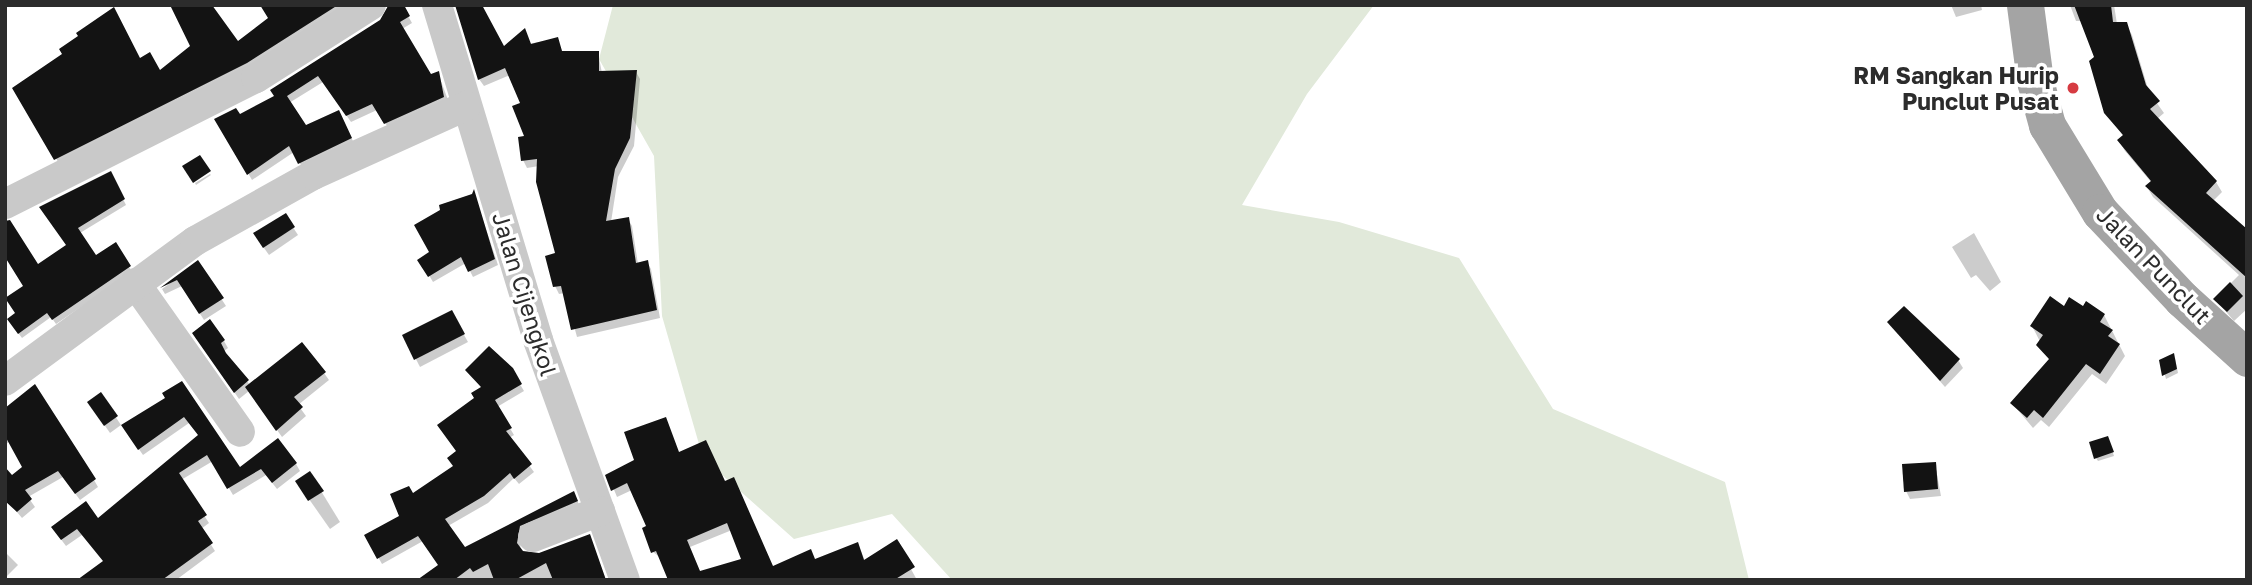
<!DOCTYPE html>
<html>
<head>
<meta charset="utf-8">
<style>
  body { margin:0 }
  #map { position:relative; width:2252px; height:585px; overflow:hidden; background:#fff; font-family:"Golos Text",sans-serif }
  div>[style] { position:absolute }
  [style*='--x'] { left:calc(var(--x)*1px); top:calc(var(--y)*1px); width:calc(var(--w)*1px); rotate:calc(var(--a)*1deg) }
  .green>* { inset:0; background:#e1e9da }
  .shadow>* { inset:0; background:#0003 }
  .building>* { inset:0; background:#131313 }
  .minor>* { height:30px; margin:-15px; padding:0 15px; transform-origin:15px; border-radius:15px; background:#c9c9c9 }
  .major>* { height:37px; margin:-18.5px; padding:0 18.5px; transform-origin:18.5px; border-radius:18.5px; background:#a4a4a4 }
  .dots>* { width:19px; height:19px; translate:-50% -50%; box-sizing:border-box; border:4px solid #fff; border-radius:50% }
  span { translate:-50% -50%; white-space:nowrap; text-align:center; line-height:1.15; -webkit-text-stroke:7px #fff; paint-order:stroke }
  .poi-label { font-size:23px; color:#2c2c2c; font-weight:700 }
  .right { translate:-100% -50%; text-align:right }
  .street-label { font-size:23px; color:#2c2c2c }
  .frame { position:absolute; inset:0; border:7px solid #2c2c2c; pointer-events:none }
</style>
</head>
<body>
<div id="map">
  <div class="green">
    <i style="clip-path:polygon(613px 5px,1374px 5px,1307px 94px,1242px 205px,1339px 222px,1459px 258px,1553px 409px,1725px 482px,1749px 580px,952px 580px,892px 514px,794px 539px,703px 458px,662px 316px,654px 156px,599px 59px)"></i>
  </div>
  <div class="shadow">
    <i style="clip-path:polygon(263px 5px,351px 5px,251px 69px,60px 165px,14px 89px,64px 54px,140px 60px,159px 73px,238px 43px,270px 19px)"></i>
    <i style="clip-path:polygon(390px 5px,402px 5px,412px 23px,402px 29px,430px 76px,438px 73px,448px 100px,389px 129px,377px 110px,351px 122px,323px 82px,289px 103px,306px 127px,342px 119px,355px 145px,303px 169px,294px 152px,252px 180px,217px 119px,239px 116px,276px 97px,382px 21px)"></i>
    <i style="clip-path:polygon(1951px 5px,1981px 5px,1982px 10px,1956px 17px)"></i>
    <i style="clip-path:polygon(2070px 5px,2114px 5px,2117px 24px,2126px 24px,2132px 35px,2149px 92px,2164px 113px,2157px 119px,2216px 182px,2222px 192px,2213px 201px,2247px 230px,2247px 309px,2234px 321px,2215px 299px,2239px 275px,2153px 197px,2147px 187px,2151px 182px,2125px 151px,2119px 141px,2124px 137px,2106px 112px,2096px 58px,2082px 21px,2076px 21px)"></i>
    <i style="clip-path:polygon(557px 39px,563px 53px,598px 53px,602px 73px,636px 72px,640px 79px,634px 146px,618px 177px,611px 222px,628px 219px,632px 226px,638px 264px,647px 262px,651px 269px,660px 318px,577px 337px,565px 293px,559px 294px,555px 286px,557px 254px,539px 166px,527px 168px,523px 160px,527px 138px,522px 104px,510px 75px,484px 86px,479px 79px,504px 48px)"></i>
    <i style="clip-path:polygon(110px 173px,126px 205px,80px 233px,96px 257px,116px 245px,132px 272px,56px 324px,51px 317px,22px 338px,12px 325px,25px 286px,9px 260px,5px 262px,5px 231px,38px 266px,68px 246px)"></i>
    <i style="clip-path:polygon(210px 174px,211px 175px,196px 185px,195px 183px)"></i>
    <i style="clip-path:polygon(474px 193px,498px 265px,473px 277px,466px 263px,433px 282px,420px 260px,431px 253px,442px 211px)"></i>
    <i style="clip-path:polygon(285px 215px,298px 235px,269px 255px,259px 241px)"></i>
    <i style="clip-path:polygon(1974px 233px,2001px 282px,1990px 291px,1976px 275px,1971px 278px,1952px 247px)"></i>
    <i style="clip-path:polygon(198px 263px,226px 306px,204px 320px,182px 286px,165px 294px,162px 289px)"></i>
    <i style="clip-path:polygon(2064px 308px,2104px 315px,2125px 356px,2106px 384px,2092px 374px,2049px 427px,2041px 420px,2033px 428px,2012px 403px,2050px 361px,2032px 326px)"></i>
    <i style="clip-path:polygon(451px 312px,468px 342px,420px 367px,404px 336px)"></i>
    <i style="clip-path:polygon(1889px 323px,1958px 360px,1963px 368px,1945px 387px)"></i>
    <i style="clip-path:polygon(199px 341px,224px 341px,228px 348px,224px 351px,250px 385px,324px 373px,329px 380px,298px 405px,306px 416px,282px 437px,249px 391px,239px 399px)"></i>
    <i style="clip-path:polygon(2175px 358px,2178px 373px,2166px 379px,2161px 361px)"></i>
    <i style="clip-path:polygon(511px 369px,524px 391px,497px 407px,514px 435px,509px 438px,534px 472px,519px 484px,514px 478px,488px 503px,448px 526px,464px 550px,577px 499px,580px 508px,523px 532px,520px 549px,529px 556px,592px 542px,606px 580px,420px 580px,440px 566px,423px 541px,382px 564px,366px 536px,401px 517px,413px 495px,455px 467px,482px 388px,467px 370px)"></i>
    <i style="clip-path:polygon(101px 395px,121px 425px,110px 433px,94px 410px)"></i>
    <i style="clip-path:polygon(168px 399px,239px 470px,296px 464px,300px 471px,277px 489px,266px 475px,233px 495px,213px 461px,181px 480px,209px 523px,201px 529px,215px 551px,176px 580px,129px 580px,104px 562px,82px 535px,66px 546px,57px 534px,98px 520px,200px 436px,189px 423px,143px 455px,127px 432px)"></i>
    <i style="clip-path:polygon(5px 410px,94px 480px,98px 487px,80px 500px,63px 477px,28px 497px,35px 507px,22px 518px,5px 498px,25px 467px,10px 441px,5px 445px)"></i>
    <i style="clip-path:polygon(2109px 441px,2114px 456px,2098px 461px,2096px 458px)"></i>
    <i style="clip-path:polygon(evenodd,679px 454px,725px 483px,773px 568px,861px 551px,865px 561px,896px 542px,917px 580px,670px 580px,661px 558px,653px 552px,649px 527px,632px 490px,617px 497px,608px 475px,679px 454px,732px 530px,743px 560px,700px 572px,690px 547px,732px 530px)"></i>
    <i style="clip-path:polygon(1935px 464px,1941px 496px,1910px 499px,1906px 491px)"></i>
    <i style="clip-path:polygon(310px 473px,340px 522px,330px 529px,297px 482px)"></i>
    <i style="clip-path:polygon(5px 552px,18px 565px,5px 578px)"></i>
  </div>
  <div class="building">
    <i style="clip-path:polygon(170px 5px,212px 5px,238px 41px,268px 18px,260px 5px,338px 5px,247px 63px,54px 160px,12px 88px,62px 54px,59px 49px,78px 36px,76px 33px,114px 7px,140px 58px,150px 52px,160px 70px,190px 46px)"></i>
    <i style="clip-path:polygon(404px 5px,410px 16px,400px 22px,431px 74px,439px 71px,444px 97px,384px 124px,372px 104px,346px 116px,318px 76px,287px 96px,306px 125px,339px 110px,352px 138px,298px 164px,289px 146px,247px 175px,214px 119px,236px 108px,240px 114px,274px 96px,270px 90px,380px 20px,388px 6px)"></i>
    <i style="clip-path:polygon(455px 5px,482px 5px,504px 46px,525px 28px,531px 44px,558px 37px,562px 51px,599px 51px,599px 71px,637px 70px,630px 138px,615px 169px,606px 221px,629px 217px,636px 263px,648px 260px,657px 310px,571px 330px,561px 286px,553px 287px,545px 256px,555px 253px,536px 182px,537px 159px,521px 161px,518px 137px,524px 136px,512px 106px,520px 103px,505px 68px,478px 80px)"></i>
    <i style="clip-path:polygon(2074px 5px,2111px 5px,2113px 22px,2127px 22px,2146px 85px,2160px 101px,2150px 109px,2217px 181px,2206px 193px,2247px 229px,2247px 278px,2145px 186px,2151px 181px,2117px 140px,2123px 135px,2104px 113px,2089px 61px,2094px 57px)"></i>
    <i style="clip-path:polygon(200px 155px,211px 171px,193px 183px,182px 166px)"></i>
    <i style="clip-path:polygon(111px 171px,125px 199px,78px 228px,96px 255px,116px 242px,131px 266px,52px 320px,47px 313px,18px 334px,7px 319px,15px 313px,5px 298px,23px 286px,5px 257px,5px 221px,10px 220px,38px 264px,66px 245px,39px 207px)"></i>
    <i style="clip-path:polygon(474px 189px,495px 259px,468px 272px,461px 257px,428px 277px,417px 260px,429px 252px,414px 225px,440px 210px,439px 205px,472px 194px)"></i>
    <i style="clip-path:polygon(286px 213px,295px 227px,263px 248px,253px 233px)"></i>
    <i style="clip-path:polygon(198px 260px,224px 298px,199px 314px,177px 280px,160px 288px)"></i>
    <i style="clip-path:polygon(2230px 282px,2243px 296px,2227px 312px,2213px 299px)"></i>
    <i style="clip-path:polygon(2050px 296px,2064px 306px,2069px 297px,2083px 306px,2086px 301px,2105px 314px,2100px 322px,2113px 330px,2108px 336px,2120px 344px,2100px 374px,2086px 364px,2043px 418px,2034px 410px,2027px 418px,2010px 403px,2049px 359px,2036px 345px,2043px 335px,2030px 326px)"></i>
    <i style="clip-path:polygon(1904px 306px,1960px 359px,1940px 381px,1887px 322px)"></i>
    <i style="clip-path:polygon(452px 310px,465px 334px,414px 360px,402px 335px)"></i>
    <i style="clip-path:polygon(210px 319px,225px 340px,221px 343px,226px 353px,249px 380px,234px 393px,192px 333px)"></i>
    <i style="clip-path:polygon(302px 342px,326px 372px,294px 397px,303px 407px,276px 431px,245px 387px)"></i>
    <i style="clip-path:polygon(489px 346px,513px 368px,522px 384px,495px 400px,512px 428px,506px 431px,532px 464px,514px 479px,510px 473px,484px 496px,445px 519px,465px 547px,574px 491px,578px 501px,520px 526px,517px 543px,523px 551px,539px 553px,590px 534px,606px 580px,553px 580px,546px 563px,515px 580px,494px 580px,488px 564px,473px 572px,470px 568px,454px 580px,417px 580px,438px 565px,418px 536px,377px 559px,364px 535px,399px 516px,390px 494px,409px 486px,413px 493px,453px 466px,447px 458px,456px 451px,437px 425px,474px 398px,471px 393px,481px 387px,465px 370px)"></i>
    <i style="clip-path:polygon(2174px 353px,2177px 369px,2162px 376px,2159px 360px)"></i>
    <i style="clip-path:polygon(182px 381px,240px 467px,278px 438px,297px 463px,272px 483px,261px 469px,227px 489px,207px 455px,179px 473px,207px 515px,198px 521px,213px 543px,162px 580px,77px 580px,103px 561px,77px 529px,61px 540px,51px 527px,86px 501px,98px 518px,198px 435px,184px 417px,138px 450px,121px 425px,165px 398px,162px 393px)"></i>
    <i style="clip-path:polygon(35px 384px,96px 479px,75px 494px,58px 471px,25px 490px,32px 499px,17px 512px,5px 501px,5px 467px,12px 475px,22px 467px,5px 436px,5px 408px)"></i>
    <i style="clip-path:polygon(101px 392px,118px 416px,104px 426px,87px 402px)"></i>
    <i style="clip-path:polygon(evenodd,666px 417px,679px 452px,706px 440px,725px 481px,734px 477px,773px 566px,811px 549px,815px 559px,858px 542px,864px 560px,897px 539px,915px 567px,894px 580px,668px 580px,656px 551px,651px 553px,642px 528px,646px 526px,627px 483px,611px 491px,605px 475px,634px 460px,624px 432px,666px 417px,727px 523px,741px 559px,700px 571px,687px 540px,727px 523px)"></i>
    <i style="clip-path:polygon(2108px 436px,2114px 452px,2094px 459px,2089px 442px)"></i>
    <i style="clip-path:polygon(1936px 462px,1938px 489px,1904px 492px,1902px 464px)"></i>
    <i style="clip-path:polygon(310px 471px,324px 491px,308px 501px,295px 481px)"></i>
  </div>
  <div class="minor">
    <i style="--x:437;--y:5;--w:350;--a:73.2"></i>
    <i style="--x:538;--y:340;--w:255;--a:70.1"></i>
    <i style="--x:5;--y:204;--w:281;--a:-26.7"></i>
    <i style="--x:256;--y:78;--w:136;--a:-32.4"></i>
    <i style="--x:135;--y:283;--w:182;--a:54.8"></i>
    <i style="--x:5;--y:381;--w:236;--a:-36.4"></i>
    <i style="--x:195;--y:241;--w:135;--a:-29.2"></i>
    <i style="--x:313;--y:175;--w:168;--a:-24.3"></i>
    <i style="--x:533;--y:537;--w:72;--a:-21.2"></i>
  </div>
  <div class="major">
    <i style="--x:2025;--y:5;--w:77;--a:82.5"></i>
    <i style="--x:2035;--y:81;--w:46;--a:74.7"></i>
    <i style="--x:2047;--y:125;--w:102;--a:58.7"></i>
    <i style="--x:2100;--y:212;--w:120;--a:46.7"></i>
    <i style="--x:2182;--y:299;--w:88;--a:42.2"></i>
  </div>
  <div class="dots">
    <i style="left:2073px;top:88px;background:#d63b42"></i>
  </div>
  <div class="poi-label">
    <span class="right" style="left:2059px;top:88px">RM Sangkan Hurip<br>Punclut Pusat</span>
  </div>
  <div class="street-label">
    <span style="left:2154px;top:265px;rotate:46deg">Jalan Punclut</span>
    <span style="left:525px;top:294px;rotate:73deg">Jalan Cijengkol</span>
  </div>
  <div class="frame"></div>
</div>
</body>
</html>
